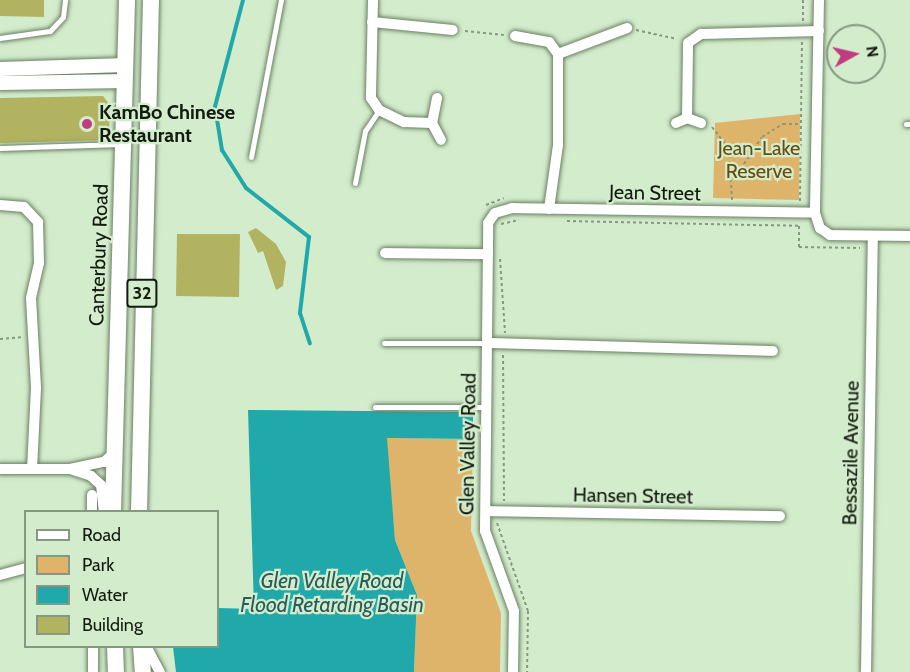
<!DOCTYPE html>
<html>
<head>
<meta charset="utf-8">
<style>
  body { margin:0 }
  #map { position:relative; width:910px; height:672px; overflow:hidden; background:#d3eccc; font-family:Cabin,sans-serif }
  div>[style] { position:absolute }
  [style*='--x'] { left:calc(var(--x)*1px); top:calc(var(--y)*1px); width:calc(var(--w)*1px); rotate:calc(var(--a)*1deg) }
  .green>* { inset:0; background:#deb46b }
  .water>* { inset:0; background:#21a8aa }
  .stream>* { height:4px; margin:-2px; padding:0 2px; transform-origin:2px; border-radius:2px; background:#21a8aa }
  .building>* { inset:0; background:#b2b360 }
  .path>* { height:2px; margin-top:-1px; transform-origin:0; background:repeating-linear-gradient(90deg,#869880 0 3px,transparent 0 6px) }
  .roads { filter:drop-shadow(0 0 2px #6a8063) drop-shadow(0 0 2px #6a8063) }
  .lane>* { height:5px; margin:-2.5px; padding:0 2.5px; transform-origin:2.5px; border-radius:2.5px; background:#fff }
  .street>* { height:10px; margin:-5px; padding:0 5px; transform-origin:5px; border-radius:5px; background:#fff }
  .secondary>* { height:14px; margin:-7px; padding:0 7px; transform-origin:7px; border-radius:7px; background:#fff }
  .primary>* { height:16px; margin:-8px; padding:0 8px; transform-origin:8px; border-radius:8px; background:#fff }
  .dots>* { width:16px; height:16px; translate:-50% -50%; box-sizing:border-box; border:3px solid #d3eccc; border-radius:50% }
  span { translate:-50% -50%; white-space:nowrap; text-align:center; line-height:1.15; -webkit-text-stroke:4.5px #d3eccc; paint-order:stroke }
  .shield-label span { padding:2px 4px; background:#d3eccc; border:2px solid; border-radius:4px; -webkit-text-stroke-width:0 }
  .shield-label { font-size:18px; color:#131b10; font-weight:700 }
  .poi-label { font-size:20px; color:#131b10; font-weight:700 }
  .left { translate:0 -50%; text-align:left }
  .park-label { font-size:20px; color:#684b0f }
  .street-label { font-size:20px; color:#131b10 }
  .water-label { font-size:21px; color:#285b5c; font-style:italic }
  .legend { position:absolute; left:24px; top:510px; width:195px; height:138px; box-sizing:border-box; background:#d3eccc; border:2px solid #869881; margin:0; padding:8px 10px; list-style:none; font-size:18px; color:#131b10 }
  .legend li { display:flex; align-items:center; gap:12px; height:30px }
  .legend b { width:30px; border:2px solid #869881 }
  .north { position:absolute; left:826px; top:24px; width:60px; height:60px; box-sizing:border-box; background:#d3eccc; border:2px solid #869881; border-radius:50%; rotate:82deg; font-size:16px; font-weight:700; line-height:24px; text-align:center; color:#131b10 }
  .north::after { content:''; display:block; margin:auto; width:21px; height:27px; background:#c13c7f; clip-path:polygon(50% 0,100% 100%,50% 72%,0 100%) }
</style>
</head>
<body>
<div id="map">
  <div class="green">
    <i style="clip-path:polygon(800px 114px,799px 200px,713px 198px,715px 123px)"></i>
    <i style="clip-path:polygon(386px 438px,473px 439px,471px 531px,501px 613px,500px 672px,414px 672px,417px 595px,395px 540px)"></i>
  </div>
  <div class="water">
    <i style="clip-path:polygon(248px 410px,473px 412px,473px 439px,387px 438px,395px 540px,417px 595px,414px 672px,176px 672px,173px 647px,218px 646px,218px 608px,254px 609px)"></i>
  </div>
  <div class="stream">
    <i style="--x:243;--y:0;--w:111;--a:104.7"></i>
    <i style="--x:215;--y:107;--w:44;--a:80.8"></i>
    <i style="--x:222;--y:150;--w:45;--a:57.7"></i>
    <i style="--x:246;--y:188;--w:80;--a:37.9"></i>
    <i style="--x:309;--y:237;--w:77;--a:96.8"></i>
    <i style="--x:300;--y:313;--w:32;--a:72"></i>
  </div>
  <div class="building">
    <i style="clip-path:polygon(0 0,44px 0,44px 17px,0 16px)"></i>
    <i style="clip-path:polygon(103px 96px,110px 105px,109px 133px,103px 140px,0 143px,0 98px)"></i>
    <i style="clip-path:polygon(256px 228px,276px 244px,286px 262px,283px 286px,276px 290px,263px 251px,258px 253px,248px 232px)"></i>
    <i style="clip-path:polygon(177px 234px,240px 234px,239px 297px,176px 296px)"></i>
  </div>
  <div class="path">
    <i style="--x:803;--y:21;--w:21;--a:-90"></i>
    <i style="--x:636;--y:30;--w:42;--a:12.4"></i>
    <i style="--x:465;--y:31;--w:39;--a:6"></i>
    <i style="--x:712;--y:127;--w:28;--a:52"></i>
    <i style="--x:729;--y:149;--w:51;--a:86.6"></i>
    <i style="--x:729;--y:149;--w:24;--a:5"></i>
    <i style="--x:734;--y:179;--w:50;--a:-56.3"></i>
    <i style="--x:762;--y:137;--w:25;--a:-32"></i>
    <i style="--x:783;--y:124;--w:18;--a:0"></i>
    <i style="--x:800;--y:201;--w:159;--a:-89.3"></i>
    <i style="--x:486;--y:205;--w:19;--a:-21"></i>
    <i style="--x:567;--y:221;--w:232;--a:1.2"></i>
    <i style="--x:799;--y:226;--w:21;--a:90"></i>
    <i style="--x:799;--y:247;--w:61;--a:0.9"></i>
    <i style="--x:501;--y:224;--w:18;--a:-13"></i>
    <i style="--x:500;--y:259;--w:74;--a:86.1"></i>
    <i style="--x:0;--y:339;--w:21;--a:-5"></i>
    <i style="--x:503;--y:355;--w:146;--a:89.6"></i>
    <i style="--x:497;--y:523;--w:93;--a:70.6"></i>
    <i style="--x:528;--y:611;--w:61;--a:90.9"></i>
  </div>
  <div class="roads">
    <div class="lane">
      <i style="--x:0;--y:38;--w:50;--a:-8"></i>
      <i style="--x:50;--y:31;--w:19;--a:-47"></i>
      <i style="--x:63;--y:17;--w:17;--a:-83"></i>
      <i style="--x:906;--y:124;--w:4;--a:0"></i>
      <i style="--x:0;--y:148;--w:121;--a:-1.9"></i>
      <i style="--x:251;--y:157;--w:160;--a:-79.2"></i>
      <i style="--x:355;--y:183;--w:53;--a:-79.1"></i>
      <i style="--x:365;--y:131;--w:25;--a:-56"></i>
      <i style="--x:384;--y:343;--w:103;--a:0"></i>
      <i style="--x:375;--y:407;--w:111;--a:0"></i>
    </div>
    <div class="street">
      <i style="--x:373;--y:0;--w:98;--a:91.2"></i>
      <i style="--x:371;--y:98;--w:14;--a:56"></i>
      <i style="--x:379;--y:110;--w:28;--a:26"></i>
      <i style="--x:404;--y:122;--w:28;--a:2"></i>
      <i style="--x:819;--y:0;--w:213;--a:91.1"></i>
      <i style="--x:815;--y:213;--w:16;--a:72"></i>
      <i style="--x:820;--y:228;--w:12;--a:35"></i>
      <i style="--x:830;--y:235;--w:80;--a:0.7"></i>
      <i style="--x:372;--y:22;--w:81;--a:5.6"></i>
      <i style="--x:515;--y:36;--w:35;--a:10"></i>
      <i style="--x:549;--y:42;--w:15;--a:53"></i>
      <i style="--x:558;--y:54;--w:74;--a:-20.6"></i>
      <i style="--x:437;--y:98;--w:25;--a:101"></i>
      <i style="--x:432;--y:123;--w:19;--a:62"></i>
      <i style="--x:687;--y:118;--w:75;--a:-89.2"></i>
      <i style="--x:688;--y:43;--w:16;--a:-35"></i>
      <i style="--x:701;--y:34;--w:118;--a:-1.5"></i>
      <i style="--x:676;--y:123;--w:12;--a:-24"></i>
      <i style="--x:687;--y:118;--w:15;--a:20"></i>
      <i style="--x:0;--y:205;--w:24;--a:5"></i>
      <i style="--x:24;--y:207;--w:21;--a:47"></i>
      <i style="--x:38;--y:222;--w:41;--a:88.6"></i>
      <i style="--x:39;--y:263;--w:36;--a:103"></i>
      <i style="--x:31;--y:298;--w:90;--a:86.8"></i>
      <i style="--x:36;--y:388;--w:81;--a:92.8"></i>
      <i style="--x:549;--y:209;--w:65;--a:-82"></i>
      <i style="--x:558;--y:145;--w:91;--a:-90"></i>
      <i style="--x:385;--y:253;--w:103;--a:0.6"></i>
      <i style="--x:487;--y:343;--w:286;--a:1.6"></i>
      <i style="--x:0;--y:469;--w:70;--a:0"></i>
      <i style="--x:70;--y:469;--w:22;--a:18"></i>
      <i style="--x:91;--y:476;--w:13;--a:42"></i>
      <i style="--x:101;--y:485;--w:27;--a:84"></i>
      <i style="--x:70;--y:469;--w:35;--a:-12"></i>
      <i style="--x:104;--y:462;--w:13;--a:-42"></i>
      <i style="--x:92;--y:495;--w:17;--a:90"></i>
      <i style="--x:486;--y:511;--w:294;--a:1"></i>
      <i style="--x:0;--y:575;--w:27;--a:-15"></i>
      <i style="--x:93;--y:646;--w:26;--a:90"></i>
      <i style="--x:146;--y:646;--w:30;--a:62"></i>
      <i style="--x:513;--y:672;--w:61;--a:-89.1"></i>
      <i style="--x:514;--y:611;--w:85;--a:-109.9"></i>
      <i style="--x:485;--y:531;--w:308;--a:-89.4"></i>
      <i style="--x:488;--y:223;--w:12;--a:-55"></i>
      <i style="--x:495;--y:213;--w:18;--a:-16"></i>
      <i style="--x:512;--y:208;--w:303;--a:0.9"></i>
      <i style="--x:866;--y:672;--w:436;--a:-89.1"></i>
    </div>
    <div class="secondary">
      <i style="--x:0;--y:69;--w:126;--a:-1.8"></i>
      <i style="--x:0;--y:83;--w:125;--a:-0.9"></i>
    </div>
    <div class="primary">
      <i style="--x:113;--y:512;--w:512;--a:-88.43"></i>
      <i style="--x:139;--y:512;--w:512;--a:-88.66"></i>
      <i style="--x:115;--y:646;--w:26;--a:88"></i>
      <i style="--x:141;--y:646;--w:26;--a:86"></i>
    </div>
  </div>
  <div class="dots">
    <i style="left:87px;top:124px;background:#c13c7f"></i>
  </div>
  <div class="shield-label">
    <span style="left:142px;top:293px">32</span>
  </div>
  <div class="poi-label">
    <span class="left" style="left:99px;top:124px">KamBo Chinese<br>Restaurant</span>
  </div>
  <div class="park-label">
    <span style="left:759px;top:160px">Jean-Lake<br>Reserve</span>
  </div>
  <div class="street-label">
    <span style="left:655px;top:193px;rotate:1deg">Jean Street</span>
    <span style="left:99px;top:255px;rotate:-88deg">Canterbury Road</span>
    <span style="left:468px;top:444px;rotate:-89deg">Glen Valley Road</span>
    <span style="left:851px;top:453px;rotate:-89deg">Bessazile Avenue</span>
    <span style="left:633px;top:496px;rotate:1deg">Hansen Street</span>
  </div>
  <div class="water-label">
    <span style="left:332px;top:593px">Glen Valley Road<br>Flood Retarding Basin</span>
  </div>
  <ul class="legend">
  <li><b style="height:8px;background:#fff"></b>Road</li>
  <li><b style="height:16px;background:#deb46b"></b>Park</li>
  <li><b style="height:16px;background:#21a8aa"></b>Water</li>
  <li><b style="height:16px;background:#b2b360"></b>Building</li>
  </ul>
  <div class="north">N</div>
</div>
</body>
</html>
